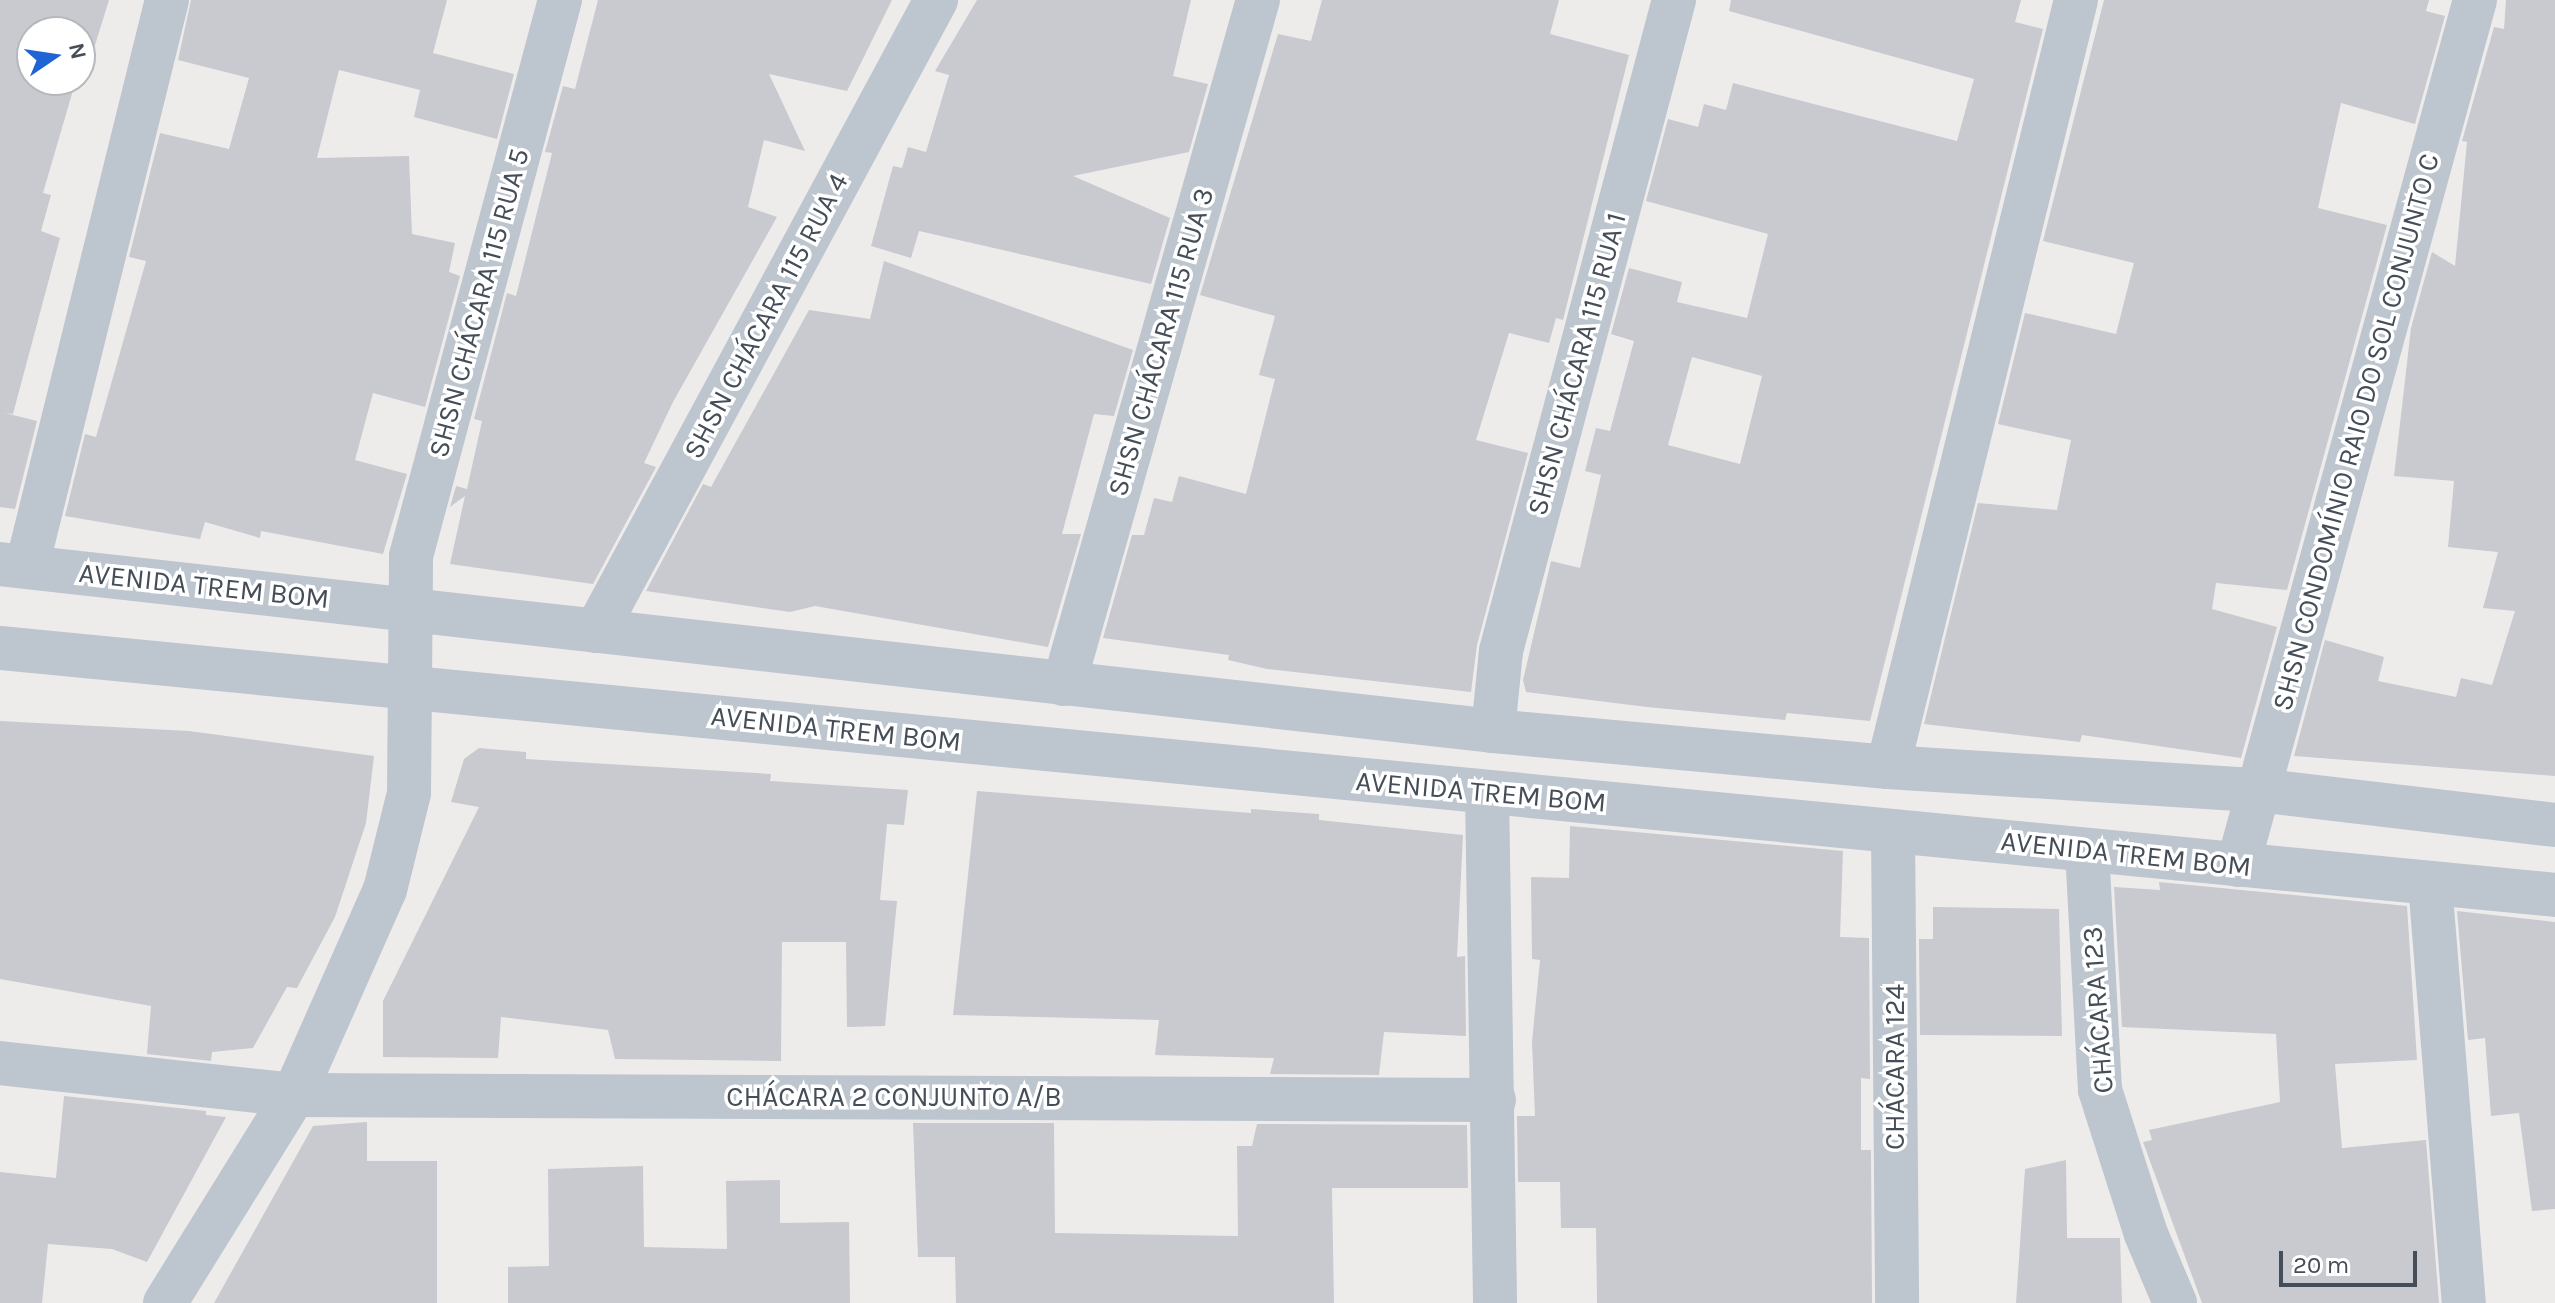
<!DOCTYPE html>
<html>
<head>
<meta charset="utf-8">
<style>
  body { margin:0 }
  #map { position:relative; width:2555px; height:1303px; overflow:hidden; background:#eeebeb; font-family:Karla,sans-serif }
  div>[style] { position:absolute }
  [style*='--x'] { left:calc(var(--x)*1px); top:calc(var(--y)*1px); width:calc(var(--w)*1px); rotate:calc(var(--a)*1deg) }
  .building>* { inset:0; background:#c8cad0 }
  .minor>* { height:44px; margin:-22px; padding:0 22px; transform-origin:22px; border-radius:22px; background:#bdc5ce }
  span { translate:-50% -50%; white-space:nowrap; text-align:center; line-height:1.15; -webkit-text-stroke:7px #fff; paint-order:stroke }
  .street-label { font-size:28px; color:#454e58 }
  .north { position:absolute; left:16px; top:16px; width:80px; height:80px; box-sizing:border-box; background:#fff; border:2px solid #b5b8bc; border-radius:50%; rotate:77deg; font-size:22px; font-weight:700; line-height:32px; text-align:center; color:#454e58 }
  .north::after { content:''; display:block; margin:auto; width:28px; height:36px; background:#2063d4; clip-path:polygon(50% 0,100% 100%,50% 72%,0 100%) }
  .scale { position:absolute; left:2279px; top:1251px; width:138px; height:36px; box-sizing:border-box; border:4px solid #454e58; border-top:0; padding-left:10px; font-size:24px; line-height:28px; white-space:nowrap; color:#454e58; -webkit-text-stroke:6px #fff; paint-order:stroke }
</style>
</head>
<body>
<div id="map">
  <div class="building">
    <i style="clip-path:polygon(0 0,109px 0,91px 58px,83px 56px,80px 67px,80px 32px,32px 32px,32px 80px,76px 80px,43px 193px,51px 195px,41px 231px,60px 238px,13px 414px,5px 413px,37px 421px,15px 509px,0 507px)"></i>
    <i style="clip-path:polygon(191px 0,447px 0,433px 53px,514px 74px,497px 139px,414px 117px,420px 90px,339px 70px,317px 158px,409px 156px,412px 234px,455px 243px,449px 272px,460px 276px,425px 407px,373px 393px,355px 460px,407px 474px,383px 554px,261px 531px,260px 538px,205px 522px,200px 539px,65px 516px,85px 434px,96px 437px,146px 261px,129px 257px,160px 133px,229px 149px,249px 78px,178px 60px)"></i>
    <i style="clip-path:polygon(598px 0,892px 0,847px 91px,769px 74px,805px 151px,764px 140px,748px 207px,777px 217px,673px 402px,644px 463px,656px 467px,593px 584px,450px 564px,465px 496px,450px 507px,456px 486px,467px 489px,482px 421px,474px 419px,507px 293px,516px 296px,552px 153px,545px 152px,563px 86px,575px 89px)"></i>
    <i style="clip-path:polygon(977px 0,1191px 0,1173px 76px,1208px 84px,1189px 152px,1073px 176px,1170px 218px,1151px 284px,919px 231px,911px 258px,871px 246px,893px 166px,902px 168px,908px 147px,926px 152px,949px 75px,935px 71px)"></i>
    <i style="clip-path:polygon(1322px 0,1559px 0,1550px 34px,1629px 55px,1563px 320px,1556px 318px,1549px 343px,1509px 333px,1476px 440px,1528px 453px,1477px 645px,1471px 692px,1267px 669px,1228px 660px,1229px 655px,1103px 638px,1132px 535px,1144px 535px,1154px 498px,1172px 502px,1179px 476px,1246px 494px,1275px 379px,1259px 375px,1275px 316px,1200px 295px,1278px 34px,1311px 41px)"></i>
    <i style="clip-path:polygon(evenodd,1731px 0,2021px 0,2015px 22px,2043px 29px,1870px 721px,1787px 713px,1785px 720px,1647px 707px,1526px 692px,1523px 680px,1551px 561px,1580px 568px,1601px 475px,1585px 471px,1596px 428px,1610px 431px,1634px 341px,1611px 334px,1629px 268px,1682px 282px,1677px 302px,1747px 318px,1768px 234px,1646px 201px,1668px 119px,1698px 127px,1704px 104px,1726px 110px,1733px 83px,1957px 141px,1974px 79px,1729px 11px,1731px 0,1692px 357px,1762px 376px,1740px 464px,1668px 445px,1692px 357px)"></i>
    <i style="clip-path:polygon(2104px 0,2429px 0,2426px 11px,2445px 16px,2415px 124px,2341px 103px,2318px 208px,2387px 225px,2287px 590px,2216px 583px,2212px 609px,2277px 627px,2241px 758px,2082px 735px,2080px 742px,1924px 724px,1978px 503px,2057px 510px,2071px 440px,1998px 424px,2025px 313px,2116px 334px,2134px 263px,2043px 241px)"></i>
    <i style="clip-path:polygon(2506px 0,2555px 0,2555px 776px,2294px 756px,2325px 640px,2384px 657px,2378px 681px,2456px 697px,2461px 678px,2492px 685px,2515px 611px,2483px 608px,2498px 552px,2448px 547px,2454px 481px,2394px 476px,2411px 328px,2432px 252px,2455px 266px,2467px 142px,2462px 141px,2494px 27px,2504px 29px)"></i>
    <i style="clip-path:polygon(884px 261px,1133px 350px,1114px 416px,1094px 414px,1062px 534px,1081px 534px,1048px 647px,815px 606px,790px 612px,646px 591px,703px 484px,711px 487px,809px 310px,870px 319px)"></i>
    <i style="clip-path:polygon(0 721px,189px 731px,374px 756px,366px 823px,335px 917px,297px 988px,287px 987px,253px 1048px,212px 1052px,211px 1061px,147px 1054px,151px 1006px,0 979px)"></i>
    <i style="clip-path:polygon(479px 748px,526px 752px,526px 759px,771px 774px,770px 781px,908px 790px,904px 825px,887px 824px,880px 900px,897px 901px,885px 1026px,847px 1027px,846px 942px,782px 942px,781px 1061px,615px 1059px,608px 1030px,501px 1017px,498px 1058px,383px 1057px,383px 1001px,479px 807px,451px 802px,464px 759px)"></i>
    <i style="clip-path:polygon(977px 791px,1251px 813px,1251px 809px,1319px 814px,1319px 820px,1463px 835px,1457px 957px,1465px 956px,1466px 1036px,1384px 1032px,1379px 1075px,1270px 1074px,1274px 1058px,1155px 1055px,1159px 1020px,953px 1015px)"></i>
    <i style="clip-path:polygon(1570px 826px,1843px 851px,1840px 937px,1869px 938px,1870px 1079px,1861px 1078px,1861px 1150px,1871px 1150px,1872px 1303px,1597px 1303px,1596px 1228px,1561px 1228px,1560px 1182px,1518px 1182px,1517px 1116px,1535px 1116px,1532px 1042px,1540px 960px,1532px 959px,1531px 877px,1569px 878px)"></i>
    <i style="clip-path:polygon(2159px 882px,2407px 906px,2417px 1060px,2335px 1064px,2342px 1148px,2426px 1140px,2439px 1303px,2202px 1303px,2143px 1142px,2152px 1140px,2149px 1130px,2280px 1102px,2276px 1034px,2122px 1027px,2114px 887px,2160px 890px)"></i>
    <i style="clip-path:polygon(1933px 907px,2059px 909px,2062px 1036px,1920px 1035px,1919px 939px,1933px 939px)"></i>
    <i style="clip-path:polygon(2457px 911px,2555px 922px,2555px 1209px,2532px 1211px,2519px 1113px,2491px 1116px,2485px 1038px,2468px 1040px)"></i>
    <i style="clip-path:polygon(64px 1096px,206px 1111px,206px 1115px,226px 1117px,147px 1262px,112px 1249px,48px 1244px,42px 1303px,0 1303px,0 1172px,56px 1178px)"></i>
    <i style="clip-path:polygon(367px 1122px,367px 1161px,437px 1161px,437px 1303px,214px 1303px,313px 1126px)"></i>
    <i style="clip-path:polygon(913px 1123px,1054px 1123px,1055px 1233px,1238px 1236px,1237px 1146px,1252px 1146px,1257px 1124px,1467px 1125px,1468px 1188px,1332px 1188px,1334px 1303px,956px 1303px,955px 1257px,918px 1257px)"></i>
    <i style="clip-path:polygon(2066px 1160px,2067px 1238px,2120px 1238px,2122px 1303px,2016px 1303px,2025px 1169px)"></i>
    <i style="clip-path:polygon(643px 1166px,644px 1247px,727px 1249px,726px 1181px,780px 1180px,780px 1223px,849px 1222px,850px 1303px,508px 1303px,508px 1267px,549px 1266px,548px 1169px)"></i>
  </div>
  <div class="minor">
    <i style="--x:0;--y:564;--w:1502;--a:6.38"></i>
    <i style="--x:1493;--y:731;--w:397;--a:5.2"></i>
    <i style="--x:1888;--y:767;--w:370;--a:3.6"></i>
    <i style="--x:2257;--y:790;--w:300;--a:6.7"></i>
    <i style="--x:27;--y:566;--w:583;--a:-76.11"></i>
    <i style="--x:596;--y:631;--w:717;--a:-61.68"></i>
    <i style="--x:0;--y:648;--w:2567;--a:5.52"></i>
    <i style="--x:1064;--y:684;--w:711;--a:-74.17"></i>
    <i style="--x:1493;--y:731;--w:80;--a:-84.3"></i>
    <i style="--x:1501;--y:651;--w:674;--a:-75.12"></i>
    <i style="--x:1888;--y:767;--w:790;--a:-76.23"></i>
    <i style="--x:1487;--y:792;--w:511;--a:89.1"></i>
    <i style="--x:1893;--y:831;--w:472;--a:89.5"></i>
    <i style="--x:2087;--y:850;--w:240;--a:86.9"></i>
    <i style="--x:2100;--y:1090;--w:151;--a:72.3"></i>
    <i style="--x:2146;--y:1234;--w:75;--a:67.2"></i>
    <i style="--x:2238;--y:865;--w:897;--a:-74.68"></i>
    <i style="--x:2430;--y:883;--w:421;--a:85.4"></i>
    <i style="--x:0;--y:1063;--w:296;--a:6.2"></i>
    <i style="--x:294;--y:1095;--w:1200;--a:0.24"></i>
    <i style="--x:165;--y:1303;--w:245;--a:-58.2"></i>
    <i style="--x:294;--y:1095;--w:224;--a:-66.1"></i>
    <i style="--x:385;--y:890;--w:100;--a:-76.1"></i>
    <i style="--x:409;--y:793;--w:237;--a:-89.5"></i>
    <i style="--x:411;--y:556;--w:576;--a:-75"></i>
  </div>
  <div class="street-label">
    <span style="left:479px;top:303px;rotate:-75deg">SHSN CHÁCARA 115 RUA 5</span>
    <span style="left:766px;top:316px;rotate:-62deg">SHSN CHÁCARA 115 RUA 4</span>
    <span style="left:1161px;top:342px;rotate:-74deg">SHSN CHÁCARA 115 RUA 3</span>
    <span style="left:1577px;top:364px;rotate:-75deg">SHSN CHÁCARA 115 RUA 1</span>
    <span style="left:2356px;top:432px;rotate:-75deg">SHSN CONDOMÍNIO RAIO DO SOL CONJUNTO C</span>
    <span style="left:204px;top:586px;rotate:6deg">AVENIDA TREM BOM</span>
    <span style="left:836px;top:729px;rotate:6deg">AVENIDA TREM BOM</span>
    <span style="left:1481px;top:792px;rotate:5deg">AVENIDA TREM BOM</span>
    <span style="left:2126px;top:854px;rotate:6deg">AVENIDA TREM BOM</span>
    <span style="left:2098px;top:1010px;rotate:-94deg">CHÁCARA 123</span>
    <span style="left:1895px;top:1067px;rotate:-90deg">CHÁCARA 124</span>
    <span style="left:894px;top:1097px">CHÁCARA 2 CONJUNTO A/B</span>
  </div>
  <div class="north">N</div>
  <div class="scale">20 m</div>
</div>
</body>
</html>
